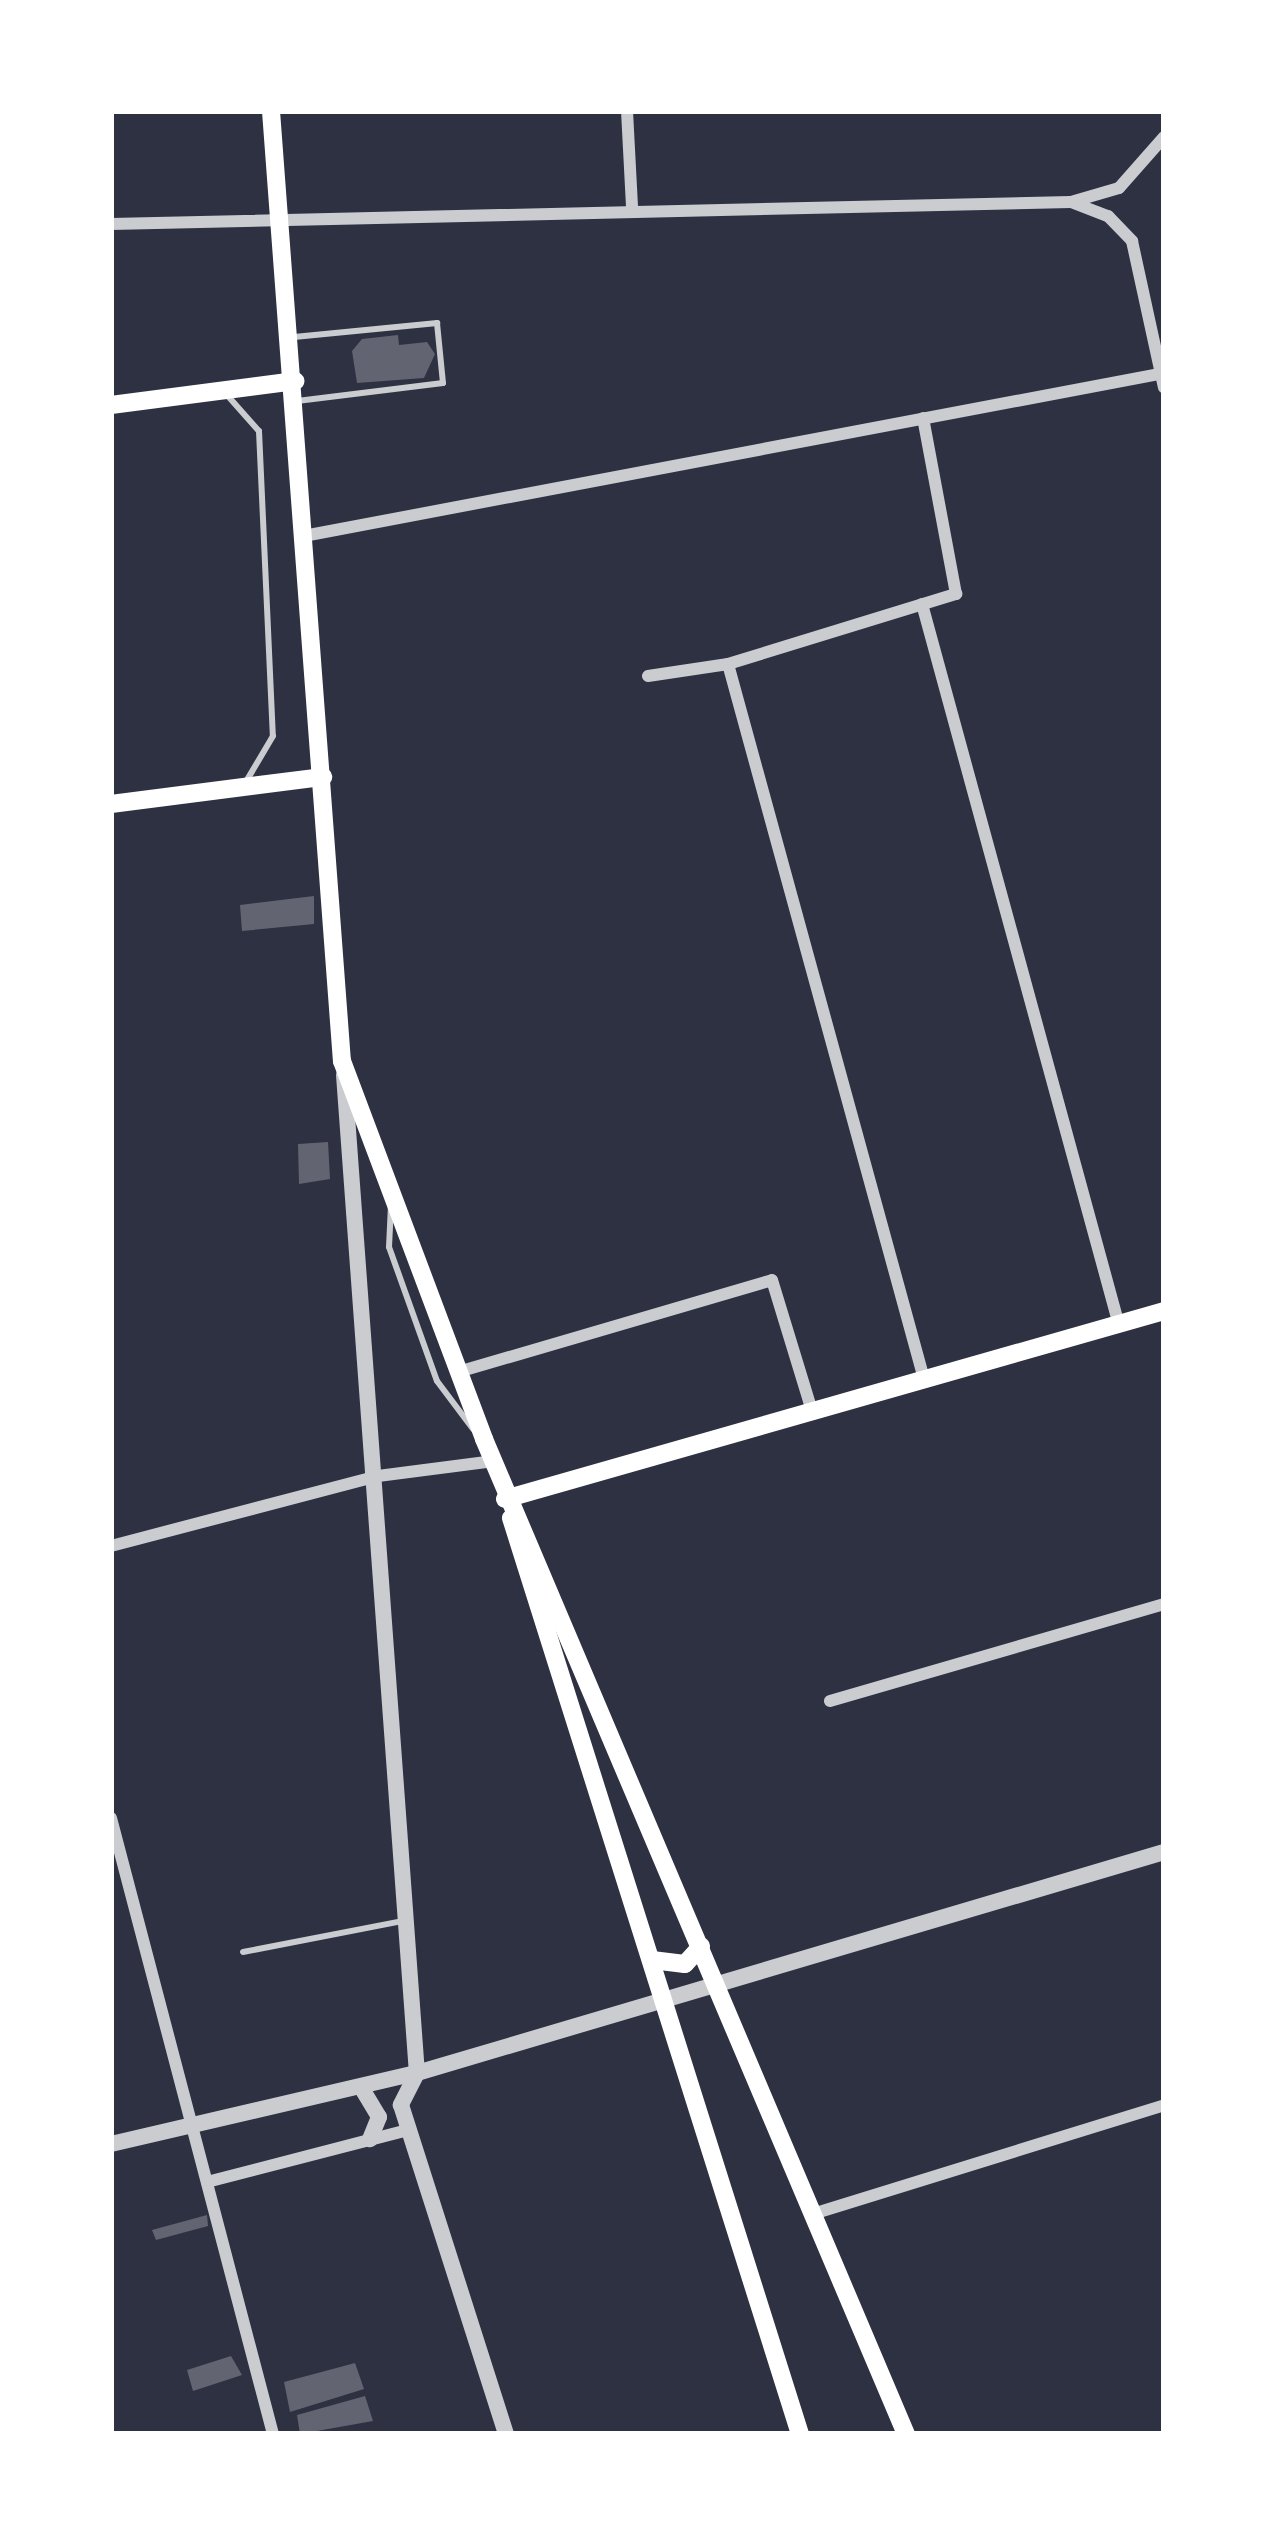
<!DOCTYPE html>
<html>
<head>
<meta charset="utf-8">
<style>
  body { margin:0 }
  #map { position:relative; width:1275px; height:2545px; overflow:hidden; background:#2d3142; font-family:"Golos Text",sans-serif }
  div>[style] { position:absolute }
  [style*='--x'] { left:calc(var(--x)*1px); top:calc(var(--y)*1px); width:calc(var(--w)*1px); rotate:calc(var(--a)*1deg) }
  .building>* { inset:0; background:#626471 }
  .service>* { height:6px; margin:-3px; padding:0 3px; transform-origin:3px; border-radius:3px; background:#caccd0 }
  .minor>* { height:12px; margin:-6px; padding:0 6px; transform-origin:6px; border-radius:6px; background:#caccd0 }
  .tertiary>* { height:16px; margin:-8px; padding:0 8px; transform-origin:8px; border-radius:8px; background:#caccd0 }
  .secondary>* { height:18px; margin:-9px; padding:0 9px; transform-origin:9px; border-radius:9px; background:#fff }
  span { translate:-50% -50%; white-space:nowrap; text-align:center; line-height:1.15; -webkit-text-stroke:9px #fff; paint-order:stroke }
  .frame { position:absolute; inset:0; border:114px solid #fff; pointer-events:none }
</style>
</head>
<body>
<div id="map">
  <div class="building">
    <i style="clip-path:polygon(398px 335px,399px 345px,427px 342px,435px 354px,424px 378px,357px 383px,352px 351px,362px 339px)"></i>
    <i style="clip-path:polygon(314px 896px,314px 924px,242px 931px,240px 905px)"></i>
    <i style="clip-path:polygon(328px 1142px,330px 1179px,299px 1184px,298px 1144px)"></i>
    <i style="clip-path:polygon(207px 2215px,208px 2226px,156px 2240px,152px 2230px)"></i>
    <i style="clip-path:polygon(231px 2356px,242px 2375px,193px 2391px,187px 2370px)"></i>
    <i style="clip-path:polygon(355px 2363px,364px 2389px,290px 2412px,284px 2382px)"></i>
    <i style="clip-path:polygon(365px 2396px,373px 2421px,300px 2434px,297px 2415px)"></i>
  </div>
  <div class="service">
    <i style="--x:294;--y:337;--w:144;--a:-5.6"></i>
    <i style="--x:437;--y:323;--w:60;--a:84.3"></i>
    <i style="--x:443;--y:383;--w:147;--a:173"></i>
    <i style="--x:227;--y:395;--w:48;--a:48.4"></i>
    <i style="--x:259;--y:431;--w:305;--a:87.4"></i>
    <i style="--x:273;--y:736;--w:51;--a:120.6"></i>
    <i style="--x:391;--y:1205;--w:42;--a:92.7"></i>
    <i style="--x:389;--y:1247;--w:142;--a:70.3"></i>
    <i style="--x:437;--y:1381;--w:60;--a:53.1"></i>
    <i style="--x:243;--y:1952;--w:162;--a:-11"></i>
  </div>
  <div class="minor">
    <i style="--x:627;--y:111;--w:95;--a:87"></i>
    <i style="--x:1071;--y:202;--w:40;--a:21"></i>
    <i style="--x:1108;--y:216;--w:35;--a:46"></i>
    <i style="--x:1132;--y:241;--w:150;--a:77.7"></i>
    <i style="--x:111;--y:224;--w:960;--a:-1.31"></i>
    <i style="--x:1071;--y:202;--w:50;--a:-16.3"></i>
    <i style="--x:1119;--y:188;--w:68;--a:-48.6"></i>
    <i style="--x:309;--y:535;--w:870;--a:-10.73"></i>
    <i style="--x:922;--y:604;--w:747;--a:74.72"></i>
    <i style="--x:728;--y:664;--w:741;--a:74.67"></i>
    <i style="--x:648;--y:676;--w:81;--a:-8.5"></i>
    <i style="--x:728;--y:664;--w:239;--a:-17.1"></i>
    <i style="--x:956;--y:594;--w:179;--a:-100.6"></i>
    <i style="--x:458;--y:1372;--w:327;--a:-16.3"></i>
    <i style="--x:772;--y:1280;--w:140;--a:73"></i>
    <i style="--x:111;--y:1546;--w:276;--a:-14.7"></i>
    <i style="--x:378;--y:1476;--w:117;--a:-7.4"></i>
    <i style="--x:830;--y:1701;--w:348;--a:-16.2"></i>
    <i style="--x:111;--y:1818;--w:637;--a:75.27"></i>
    <i style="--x:207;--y:2182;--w:208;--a:-14.5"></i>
    <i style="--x:816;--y:2213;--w:364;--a:-17.2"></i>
  </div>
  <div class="tertiary">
    <i style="--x:344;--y:1075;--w:1001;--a:85.82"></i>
    <i style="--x:417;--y:2073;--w:36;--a:117"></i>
    <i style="--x:401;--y:2105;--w:345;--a:72.3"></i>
    <i style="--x:361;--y:2087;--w:35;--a:59"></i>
    <i style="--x:379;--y:2117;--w:24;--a:112"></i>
    <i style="--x:111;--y:2144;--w:314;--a:-13.1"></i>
    <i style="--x:417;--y:2073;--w:779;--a:-16.48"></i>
  </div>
  <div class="secondary">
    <i style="--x:271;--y:111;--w:953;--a:85.73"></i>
    <i style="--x:342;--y:1061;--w:404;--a:69.4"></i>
    <i style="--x:484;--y:1439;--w:1081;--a:67.02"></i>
    <i style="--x:111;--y:405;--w:186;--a:-7.4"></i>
    <i style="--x:111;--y:804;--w:214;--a:-7.3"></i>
    <i style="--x:505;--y:1499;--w:685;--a:-15.92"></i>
    <i style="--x:511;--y:1518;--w:961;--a:72.49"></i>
    <i style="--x:652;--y:1960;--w:33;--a:7"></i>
    <i style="--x:685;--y:1964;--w:24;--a:-48"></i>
  </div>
  <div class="frame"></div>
</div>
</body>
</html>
